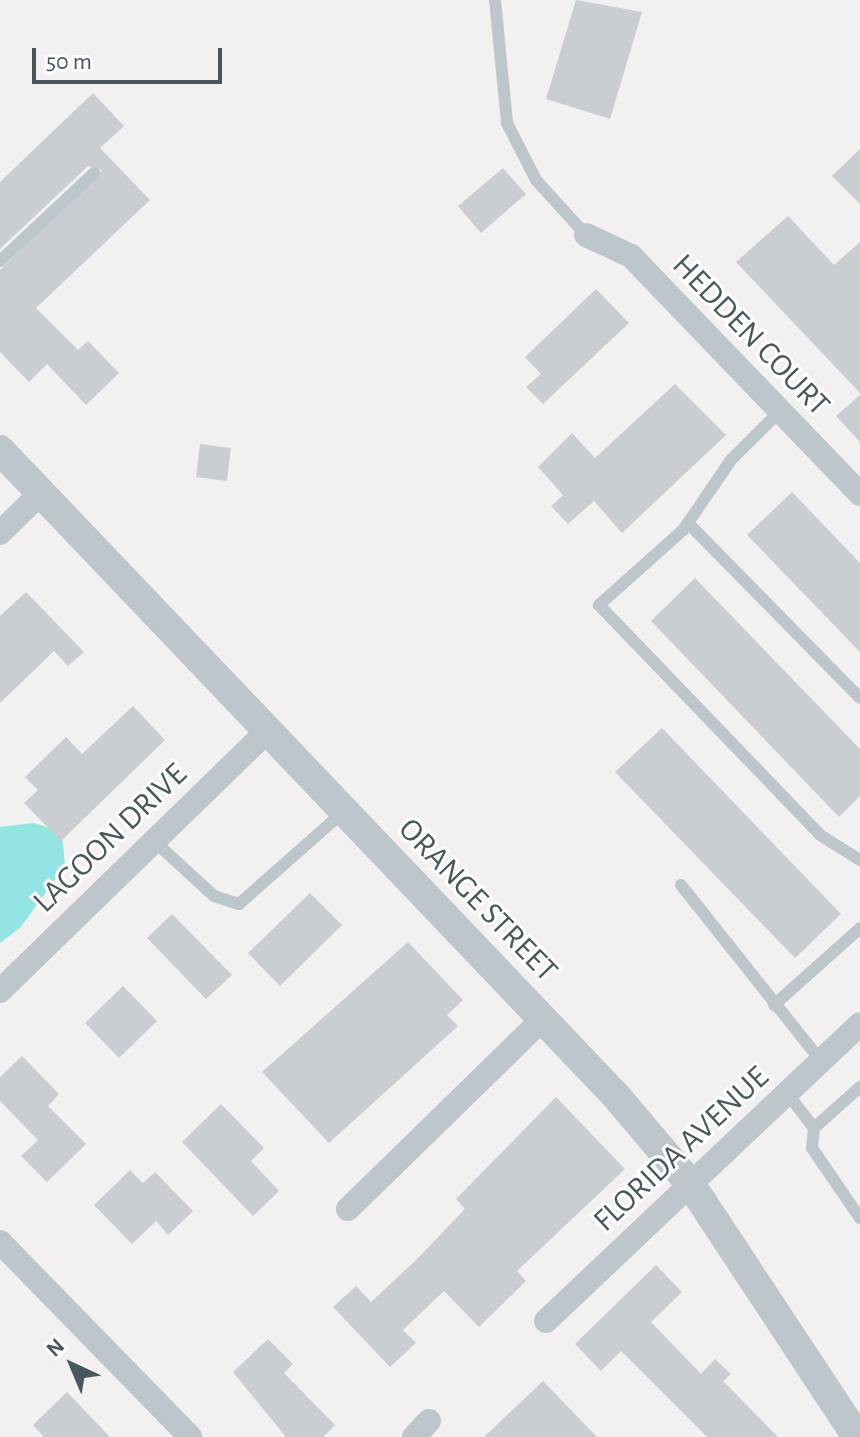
<!DOCTYPE html>
<html>
<head>
<meta charset="utf-8">
<style>
  body { margin:0 }
  #map { position:relative; width:860px; height:1437px; overflow:hidden; background:#f2f0f0; font-family:"Alegreya Sans",sans-serif }
  div>[style] { position:absolute }
  [style*='--x'] { left:calc(var(--x)*1px); top:calc(var(--y)*1px); width:calc(var(--w)*1px); rotate:calc(var(--a)*1deg) }
  .water>* { inset:0; background:#93e5e3 }
  .building>* { inset:0; background:#caced2 }
  .service>* { height:12px; margin:-6px; padding:0 6px; transform-origin:6px; border-radius:6px; background:#bdc7cb }
  .minor>* { height:24px; margin:-12px; padding:0 12px; transform-origin:12px; border-radius:12px; background:#bdc7cb }
  .tertiary>* { height:30px; margin:-15px; padding:0 15px; transform-origin:15px; border-radius:15px; background:#bdc7cb }
  span { translate:-50% -50%; white-space:nowrap; text-align:center; line-height:1.15; -webkit-text-stroke:6px #fff; paint-order:stroke }
  .street-label { font-size:32px; color:#49575c }
  .north { position:absolute; left:32px; top:1325px; width:80px; height:80px; -webkit-text-stroke:6px #fff; paint-order:stroke; rotate:316deg; font-size:22px; font-weight:700; line-height:32px; text-align:center; color:#49575c }
  .north::after { content:''; display:block; margin:auto; width:28px; height:36px; background:#49575c; clip-path:polygon(50% 0,100% 100%,50% 72%,0 100%) }
  .scale { position:absolute; left:32px; top:48px; width:190px; height:36px; box-sizing:border-box; border:4px solid #49575c; border-top:0; padding-left:10px; font-size:24px; line-height:28px; white-space:nowrap; color:#49575c; -webkit-text-stroke:6px #fff; paint-order:stroke }
</style>
</head>
<body>
<div id="map">
  <div class="water">
    <i style="clip-path:polygon(34px 823px,62px 832px,65px 866px,20px 928px,0 943px,0 827px)"></i>
  </div>
  <div class="building">
    <i style="clip-path:polygon(576px 0,642px 12px,610px 119px,546px 99px)"></i>
    <i style="clip-path:polygon(93px 93px,124px 126px,100px 148px,150px 200px,36px 308px,78px 350px,88px 341px,119px 373px,86px 405px,47px 364px,29px 382px,0 352px,0 270px,102px 170px,88px 166px,0 249px,0 182px)"></i>
    <i style="clip-path:polygon(860px 149px,860px 204px,832px 176px)"></i>
    <i style="clip-path:polygon(503px 168px,526px 194px,481px 233px,458px 206px)"></i>
    <i style="clip-path:polygon(788px 216px,834px 265px,860px 242px,860px 393px,736px 262px)"></i>
    <i style="clip-path:polygon(596px 289px,629px 323px,543px 404px,526px 387px,541px 374px,525px 357px)"></i>
    <i style="clip-path:polygon(675px 384px,726px 435px,622px 533px,594px 501px,568px 524px,551px 506px,563px 495px,538px 467px,572px 433px,595px 458px)"></i>
    <i style="clip-path:polygon(860px 395px,860px 442px,836px 416px)"></i>
    <i style="clip-path:polygon(200px 444px,231px 448px,227px 481px,196px 477px)"></i>
    <i style="clip-path:polygon(792px 492px,860px 563px,860px 652px,747px 535px)"></i>
    <i style="clip-path:polygon(695px 578px,860px 749px,860px 796px,839px 817px,651px 621px)"></i>
    <i style="clip-path:polygon(26px 592px,84px 652px,68px 666px,54px 651px,0 703px,0 616px)"></i>
    <i style="clip-path:polygon(133px 706px,165px 740px,61px 841px,24px 803px,38px 790px,25px 777px,66px 737px,82px 754px)"></i>
    <i style="clip-path:polygon(662px 728px,841px 914px,795px 958px,615px 772px)"></i>
    <i style="clip-path:polygon(310px 893px,342px 925px,280px 986px,248px 953px)"></i>
    <i style="clip-path:polygon(172px 914px,232px 975px,206px 999px,147px 938px)"></i>
    <i style="clip-path:polygon(408px 942px,463px 1000px,447px 1015px,458px 1026px,329px 1143px,262px 1072px)"></i>
    <i style="clip-path:polygon(123px 986px,157px 1021px,119px 1058px,85px 1023px)"></i>
    <i style="clip-path:polygon(22px 1056px,59px 1094px,48px 1106px,86px 1144px,47px 1182px,21px 1156px,38px 1140px,0 1101px,0 1077px)"></i>
    <i style="clip-path:polygon(556px 1097px,625px 1169px,517px 1271px,526px 1281px,479px 1327px,444px 1291px,403px 1330px,416px 1343px,390px 1367px,333px 1307px,356px 1286px,371px 1302px,415px 1261px,465px 1209px,456px 1199px)"></i>
    <i style="clip-path:polygon(221px 1104px,264px 1148px,251px 1161px,279px 1191px,253px 1216px,182px 1142px)"></i>
    <i style="clip-path:polygon(130px 1170px,143px 1183px,155px 1172px,193px 1211px,168px 1235px,156px 1221px,132px 1244px,94px 1205px)"></i>
    <i style="clip-path:polygon(656px 1265px,682px 1292px,651px 1322px,701px 1374px,715px 1359px,731px 1374px,723px 1381px,778px 1437px,707px 1437px,621px 1351px,601px 1371px,575px 1344px)"></i>
    <i style="clip-path:polygon(268px 1339px,293px 1364px,284px 1373px,335px 1425px,323px 1437px,286px 1437px,233px 1372px)"></i>
    <i style="clip-path:polygon(543px 1381px,597px 1437px,484px 1437px)"></i>
    <i style="clip-path:polygon(67px 1392px,110px 1437px,44px 1437px,33px 1425px)"></i>
  </div>
  <div class="service">
    <i style="--x:495;--y:0;--w:124;--a:84.4"></i>
    <i style="--x:507;--y:123;--w:64;--a:63"></i>
    <i style="--x:536;--y:180;--w:74;--a:47.7"></i>
    <i style="--x:0;--y:261;--w:129;--a:-43.1"></i>
    <i style="--x:780;--y:411;--w:69;--a:135"></i>
    <i style="--x:731;--y:460;--w:85;--a:124.4"></i>
    <i style="--x:683;--y:530;--w:113;--a:138.2"></i>
    <i style="--x:599;--y:605;--w:319;--a:46.1"></i>
    <i style="--x:820;--y:835;--w:47;--a:32"></i>
    <i style="--x:688;--y:523;--w:245;--a:45.5"></i>
    <i style="--x:154;--y:841;--w:81;--a:42.5"></i>
    <i style="--x:214;--y:896;--w:26;--a:18"></i>
    <i style="--x:239;--y:904;--w:139;--a:-41.5"></i>
    <i style="--x:681;--y:885;--w:225;--a:51.5"></i>
    <i style="--x:774;--y:1005;--w:115;--a:-41.8"></i>
    <i style="--x:787;--y:1093;--w:44;--a:52.4"></i>
    <i style="--x:814;--y:1128;--w:20;--a:96"></i>
    <i style="--x:812;--y:1148;--w:85;--a:55.6"></i>
    <i style="--x:814;--y:1128;--w:62;--a:-41.7"></i>
  </div>
  <div class="minor">
    <i style="--x:586;--y:235;--w:50;--a:25"></i>
    <i style="--x:631;--y:256;--w:330;--a:46.1"></i>
    <i style="--x:0;--y:533;--w:57;--a:-44.3"></i>
    <i style="--x:0;--y:991;--w:371;--a:-44.2"></i>
    <i style="--x:348;--y:1209;--w:272;--a:-44.3"></i>
    <i style="--x:0;--y:1242;--w:272;--a:45.7"></i>
    <i style="--x:546;--y:1321;--w:432;--a:-43.4"></i>
    <i style="--x:414;--y:1437;--w:22;--a:-47"></i>
  </div>
  <div class="tertiary">
    <i style="--x:0;--y:450;--w:893;--a:46.36"></i>
    <i style="--x:616;--y:1096;--w:113;--a:49.7"></i>
    <i style="--x:689;--y:1182;--w:305;--a:56.6"></i>
  </div>
  <div class="street-label">
    <span style="left:751px;top:335px;rotate:46deg">HEDDEN COURT</span>
    <span style="left:110px;top:838px;rotate:-44deg">LAGOON DRIVE</span>
    <span style="left:478px;top:900px;rotate:46deg">ORANGE STREET</span>
    <span style="left:681px;top:1149px;rotate:-43deg">FLORIDA AVENUE</span>
  </div>
  <div class="north">N</div>
  <div class="scale">50 m</div>
</div>
</body>
</html>
